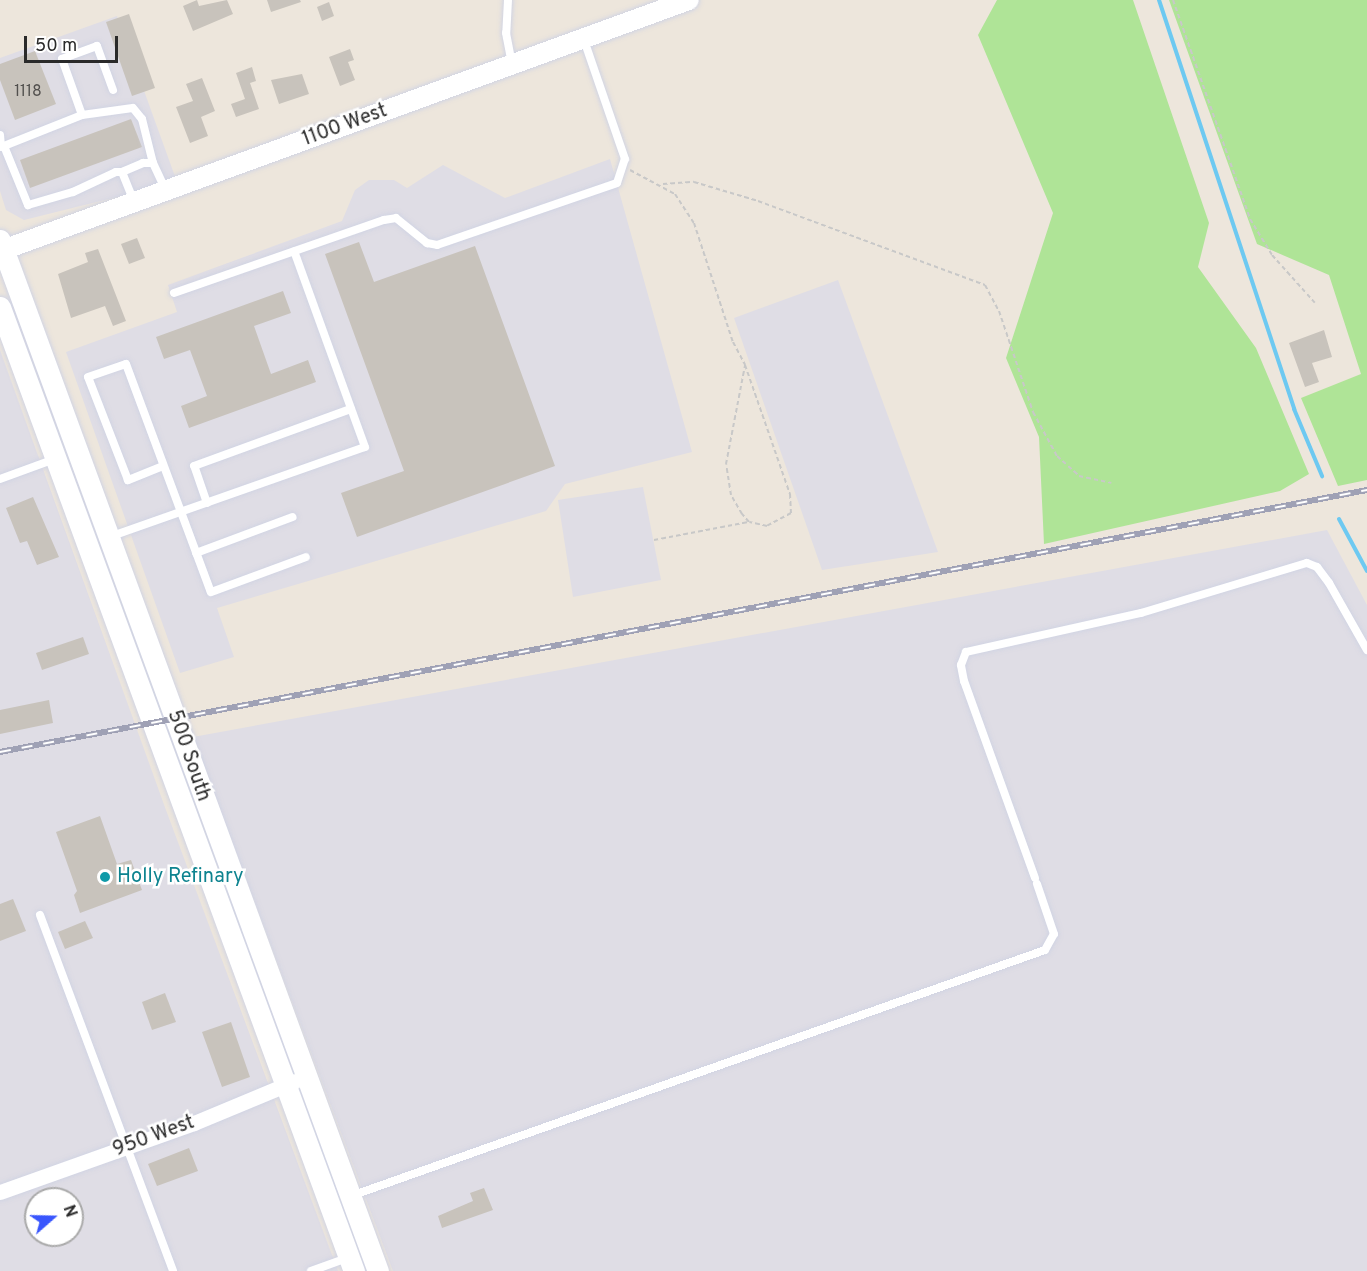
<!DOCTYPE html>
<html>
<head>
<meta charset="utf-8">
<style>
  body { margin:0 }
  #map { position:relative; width:1367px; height:1271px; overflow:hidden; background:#ede6dc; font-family:Overpass,sans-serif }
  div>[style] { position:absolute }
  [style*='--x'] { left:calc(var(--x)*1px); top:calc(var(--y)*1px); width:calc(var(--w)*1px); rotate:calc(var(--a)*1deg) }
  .industrial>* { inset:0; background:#dfdde5 }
  .green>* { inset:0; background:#afe497 }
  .stream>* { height:4px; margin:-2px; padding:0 2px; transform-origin:2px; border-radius:2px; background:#6dc9f1 }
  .building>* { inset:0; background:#c8c3bc }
  .path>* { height:2px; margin-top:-1px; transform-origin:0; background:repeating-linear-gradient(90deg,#c8c8c8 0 4.5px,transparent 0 7.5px) }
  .roads { filter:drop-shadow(0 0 2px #d1d4e3) drop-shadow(0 0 2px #d1d4e3) }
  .service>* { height:8px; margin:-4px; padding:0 4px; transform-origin:4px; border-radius:4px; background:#fff }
  .minor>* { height:15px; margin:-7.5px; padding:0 7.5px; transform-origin:7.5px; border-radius:7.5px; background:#fff }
  .tertiary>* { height:20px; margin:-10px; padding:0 10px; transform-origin:10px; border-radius:10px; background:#fff }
  .secondary>* { height:21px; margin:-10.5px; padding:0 10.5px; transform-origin:10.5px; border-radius:10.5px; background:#fff }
  .rail>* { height:6px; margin-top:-3px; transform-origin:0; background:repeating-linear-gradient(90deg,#fff 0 11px,#9fa1b5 0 22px); box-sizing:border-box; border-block:2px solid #9fa1b5 }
  .dots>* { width:16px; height:16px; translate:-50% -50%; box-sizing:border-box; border:3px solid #fff; border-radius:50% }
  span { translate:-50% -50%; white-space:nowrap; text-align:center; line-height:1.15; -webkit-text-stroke:5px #fff; paint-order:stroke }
  .number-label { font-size:16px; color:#52504e }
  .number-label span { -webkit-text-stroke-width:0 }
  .street-label { font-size:20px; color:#2a2a2a }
  .culture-label { font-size:20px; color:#0d838f }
  .left { translate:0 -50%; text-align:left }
  .north { position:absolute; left:24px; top:1187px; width:60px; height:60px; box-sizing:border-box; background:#fff; border:2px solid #aaa; border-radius:50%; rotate:70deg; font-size:16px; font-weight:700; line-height:24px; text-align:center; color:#2a2a2a }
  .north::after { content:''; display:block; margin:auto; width:21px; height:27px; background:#3956fd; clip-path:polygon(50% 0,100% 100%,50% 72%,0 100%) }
  .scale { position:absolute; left:24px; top:36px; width:94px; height:27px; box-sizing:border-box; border:3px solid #2a2a2a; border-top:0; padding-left:8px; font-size:18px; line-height:21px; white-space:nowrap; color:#2a2a2a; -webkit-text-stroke:4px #fff; paint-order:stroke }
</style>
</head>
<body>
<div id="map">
  <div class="industrial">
    <i style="clip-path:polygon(117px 16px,177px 182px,24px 220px,6px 210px,0 191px,0 58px)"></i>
    <i style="clip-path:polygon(610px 159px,692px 452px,565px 484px,546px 511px,217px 608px,234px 657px,180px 673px,66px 352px,177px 312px,168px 285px,342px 221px,355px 190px,369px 180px,394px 180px,407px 188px,443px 165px,505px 198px)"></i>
    <i style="clip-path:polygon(838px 280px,938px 552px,822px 570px,734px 318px)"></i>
    <i style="clip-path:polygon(evenodd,0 350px,166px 810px,338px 1271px,0 1271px,0 350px,36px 1199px,72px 1199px,72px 1235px,36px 1235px,36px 1199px)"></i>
    <i style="clip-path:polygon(643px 487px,661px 580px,573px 597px,558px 500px)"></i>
    <i style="clip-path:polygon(1327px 530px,1367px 605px,1367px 1271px,393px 1271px,193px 737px)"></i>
  </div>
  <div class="green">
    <i style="clip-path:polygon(997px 0,1133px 0,1209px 223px,1198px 267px,1256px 348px,1309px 474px,1280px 491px,1044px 544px,1039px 437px,1006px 358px,1053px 213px,978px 35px)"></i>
    <i style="clip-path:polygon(1169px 0,1367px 0,1367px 480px,1338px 486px,1301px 398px,1361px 374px,1329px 275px,1257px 244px)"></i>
  </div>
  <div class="stream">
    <i style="--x:1159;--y:0;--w:431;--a:71.7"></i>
    <i style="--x:1294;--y:409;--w:73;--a:67.3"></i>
    <i style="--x:1339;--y:519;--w:59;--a:61.7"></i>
  </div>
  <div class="building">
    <i style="clip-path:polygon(197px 0,199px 6px,227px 0,233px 14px,193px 31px,183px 6px)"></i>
    <i style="clip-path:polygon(267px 0,300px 0,301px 2px,271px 12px)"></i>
    <i style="clip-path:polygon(329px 2px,334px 16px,322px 21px,317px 7px)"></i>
    <i style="clip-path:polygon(129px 14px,155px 88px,132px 96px,106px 22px)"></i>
    <i style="clip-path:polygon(350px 49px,354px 60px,348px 62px,355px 80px,340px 86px,329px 57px)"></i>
    <i style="clip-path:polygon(35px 51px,56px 104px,15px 120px,0 80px,0 64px)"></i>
    <i style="clip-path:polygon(252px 67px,256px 81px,250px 83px,259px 109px,236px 117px,231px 104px,245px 99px,236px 73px)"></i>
    <i style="clip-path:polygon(302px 74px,309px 94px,279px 104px,271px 80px)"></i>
    <i style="clip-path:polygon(202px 78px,215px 111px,201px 117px,208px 136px,190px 143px,176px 107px,193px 101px,186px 84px)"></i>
    <i style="clip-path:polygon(131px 119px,142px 147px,30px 188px,20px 160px)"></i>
    <i style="clip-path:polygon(137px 238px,145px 258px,129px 264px,121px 244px)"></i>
    <i style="clip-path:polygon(359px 242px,374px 282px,475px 246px,555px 466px,357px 537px,341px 493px,404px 471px,325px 254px)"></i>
    <i style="clip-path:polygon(98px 249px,126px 321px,113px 326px,105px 306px,71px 318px,58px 274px,88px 262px,85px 253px)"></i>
    <i style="clip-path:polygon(283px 291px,291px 313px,254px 326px,271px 374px,308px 360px,316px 382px,189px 428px,181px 406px,207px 396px,190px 350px,164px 359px,156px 337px)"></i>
    <i style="clip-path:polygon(1324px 330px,1332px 357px,1312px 363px,1319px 382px,1305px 387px,1289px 343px)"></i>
    <i style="clip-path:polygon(33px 497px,59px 557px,37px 565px,27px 541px,20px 543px,6px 508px)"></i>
    <i style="clip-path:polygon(83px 637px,89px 654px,42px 670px,36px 653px)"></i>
    <i style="clip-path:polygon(49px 700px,53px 723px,0 734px,0 710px)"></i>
    <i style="clip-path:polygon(100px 816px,117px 864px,131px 860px,142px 890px,80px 913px,74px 895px,77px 891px,56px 832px)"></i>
    <i style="clip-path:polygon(13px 899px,26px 931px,0 941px,0 904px)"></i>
    <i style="clip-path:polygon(85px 921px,93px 938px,65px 949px,58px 932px)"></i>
    <i style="clip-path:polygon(165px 993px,176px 1022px,152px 1030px,142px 1002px)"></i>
    <i style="clip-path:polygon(231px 1022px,250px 1077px,222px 1087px,202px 1032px)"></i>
    <i style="clip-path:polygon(189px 1148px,198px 1171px,157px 1186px,148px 1164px)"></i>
    <i style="clip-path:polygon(484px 1188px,493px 1210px,442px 1228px,438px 1216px,473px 1201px,470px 1193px)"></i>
  </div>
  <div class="path">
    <i style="--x:1173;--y:0;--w:232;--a:70.6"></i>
    <i style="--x:1250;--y:219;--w:42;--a:58.6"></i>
    <i style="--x:1272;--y:255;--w:64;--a:48.1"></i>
    <i style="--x:630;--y:170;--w:51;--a:28.1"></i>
    <i style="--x:675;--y:194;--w:35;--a:57"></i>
    <i style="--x:694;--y:223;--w:125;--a:71.9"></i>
    <i style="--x:733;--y:342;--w:26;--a:62"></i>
    <i style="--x:663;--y:184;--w:31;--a:-4"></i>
    <i style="--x:694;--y:182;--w:67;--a:16.5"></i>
    <i style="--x:758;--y:201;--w:242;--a:20.3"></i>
    <i style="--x:985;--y:285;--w:30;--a:62"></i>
    <i style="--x:999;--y:311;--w:107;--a:71.4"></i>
    <i style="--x:1033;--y:412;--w:50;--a:61.4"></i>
    <i style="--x:1057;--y:456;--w:30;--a:42"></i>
    <i style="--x:1079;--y:476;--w:33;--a:12"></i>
    <i style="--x:745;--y:365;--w:137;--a:70.8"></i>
    <i style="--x:790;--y:494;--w:19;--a:87"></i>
    <i style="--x:791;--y:513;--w:27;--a:152"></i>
    <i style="--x:767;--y:526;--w:18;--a:-167"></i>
    <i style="--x:749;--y:522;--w:11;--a:-131"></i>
    <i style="--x:742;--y:514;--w:22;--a:-120"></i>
    <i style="--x:731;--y:495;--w:31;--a:-99"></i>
    <i style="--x:726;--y:464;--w:101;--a:-79.1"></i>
    <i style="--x:654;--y:540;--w:96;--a:-10.8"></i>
  </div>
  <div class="roads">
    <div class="service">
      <i style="--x:508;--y:0;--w:33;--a:93"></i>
      <i style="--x:506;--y:33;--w:32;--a:79"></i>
      <i style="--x:113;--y:90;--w:47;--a:-110"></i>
      <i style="--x:97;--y:46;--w:37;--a:160"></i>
      <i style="--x:62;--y:59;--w:59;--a:70.3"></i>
      <i style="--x:82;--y:115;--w:84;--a:158.3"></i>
      <i style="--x:4;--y:146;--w:64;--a:67.9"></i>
      <i style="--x:28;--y:205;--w:47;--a:-16.1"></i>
      <i style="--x:73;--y:192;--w:47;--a:-24.9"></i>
      <i style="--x:116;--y:172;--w:6;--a:0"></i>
      <i style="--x:122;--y:172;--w:31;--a:68"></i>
      <i style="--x:82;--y:115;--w:51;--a:-7.8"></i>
      <i style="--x:133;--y:108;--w:14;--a:51"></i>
      <i style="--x:142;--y:119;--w:45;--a:76"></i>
      <i style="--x:0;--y:135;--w:12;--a:85"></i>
      <i style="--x:122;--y:172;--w:23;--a:-23"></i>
      <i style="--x:143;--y:163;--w:10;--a:0"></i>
      <i style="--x:153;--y:163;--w:29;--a:65"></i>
      <i style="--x:174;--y:293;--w:222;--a:-19.2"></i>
      <i style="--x:384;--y:220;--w:12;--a:-9"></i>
      <i style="--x:396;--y:218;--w:40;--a:39"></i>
      <i style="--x:427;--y:243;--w:10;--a:11"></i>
      <i style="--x:437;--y:245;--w:190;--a:-19"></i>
      <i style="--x:617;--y:183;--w:25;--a:-72"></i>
      <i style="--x:625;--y:159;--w:126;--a:-109"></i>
      <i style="--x:163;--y:466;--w:38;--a:158"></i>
      <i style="--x:128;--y:480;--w:110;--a:-111.2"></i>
      <i style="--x:88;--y:377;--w:40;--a:-18.9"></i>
      <i style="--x:126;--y:364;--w:243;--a:69.6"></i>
      <i style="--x:211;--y:592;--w:101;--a:-20.2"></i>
      <i style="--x:0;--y:479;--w:59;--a:-20"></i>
      <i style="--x:207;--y:503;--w:39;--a:-109"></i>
      <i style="--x:194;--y:466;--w:167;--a:-20"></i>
      <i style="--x:112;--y:536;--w:268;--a:-19.4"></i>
      <i style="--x:365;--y:447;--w:208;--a:-109.9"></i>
      <i style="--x:196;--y:553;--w:103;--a:-20.4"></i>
      <i style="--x:1035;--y:878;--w:209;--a:-109.8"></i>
      <i style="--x:964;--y:681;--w:16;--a:-101"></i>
      <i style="--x:961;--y:665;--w:14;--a:-69"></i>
      <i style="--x:966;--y:652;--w:179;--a:-12.6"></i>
      <i style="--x:1141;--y:613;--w:173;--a:-16.8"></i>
      <i style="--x:1307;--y:563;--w:11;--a:22"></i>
      <i style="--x:1317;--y:567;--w:20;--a:53"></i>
      <i style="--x:1329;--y:583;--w:77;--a:60.4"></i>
      <i style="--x:40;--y:915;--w:380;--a:69.5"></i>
      <i style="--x:351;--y:1196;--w:736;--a:-19.52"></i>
      <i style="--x:1045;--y:950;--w:18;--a:-61"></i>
      <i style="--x:1054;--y:934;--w:53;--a:-108.8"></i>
      <i style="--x:311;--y:1271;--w:38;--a:-20"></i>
    </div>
    <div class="minor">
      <i style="--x:0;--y:1192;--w:206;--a:-19.6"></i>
      <i style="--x:194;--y:1123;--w:109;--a:-22.6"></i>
    </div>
    <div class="tertiary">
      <i style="--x:0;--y:251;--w:733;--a:-20.02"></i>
    </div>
    <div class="secondary">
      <i style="--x:0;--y:240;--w:1098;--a:69.87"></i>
      <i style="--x:0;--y:307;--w:1027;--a:69.84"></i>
    </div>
  </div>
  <div class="rail">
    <i style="--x:0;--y:752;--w:1392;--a:-10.85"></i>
  </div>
  <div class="dots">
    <i style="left:105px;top:877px;background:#0f9aa8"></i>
  </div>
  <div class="number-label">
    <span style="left:28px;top:92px">1118</span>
  </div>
  <div class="street-label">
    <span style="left:345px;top:126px;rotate:-20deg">1100 West</span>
    <span style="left:188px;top:756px;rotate:71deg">500 South</span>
    <span style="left:154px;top:1137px;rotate:-20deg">950 West</span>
  </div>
  <div class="culture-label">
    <span class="left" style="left:117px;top:877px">Holly Refinary</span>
  </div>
  <div class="north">N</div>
  <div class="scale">50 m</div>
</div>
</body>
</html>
